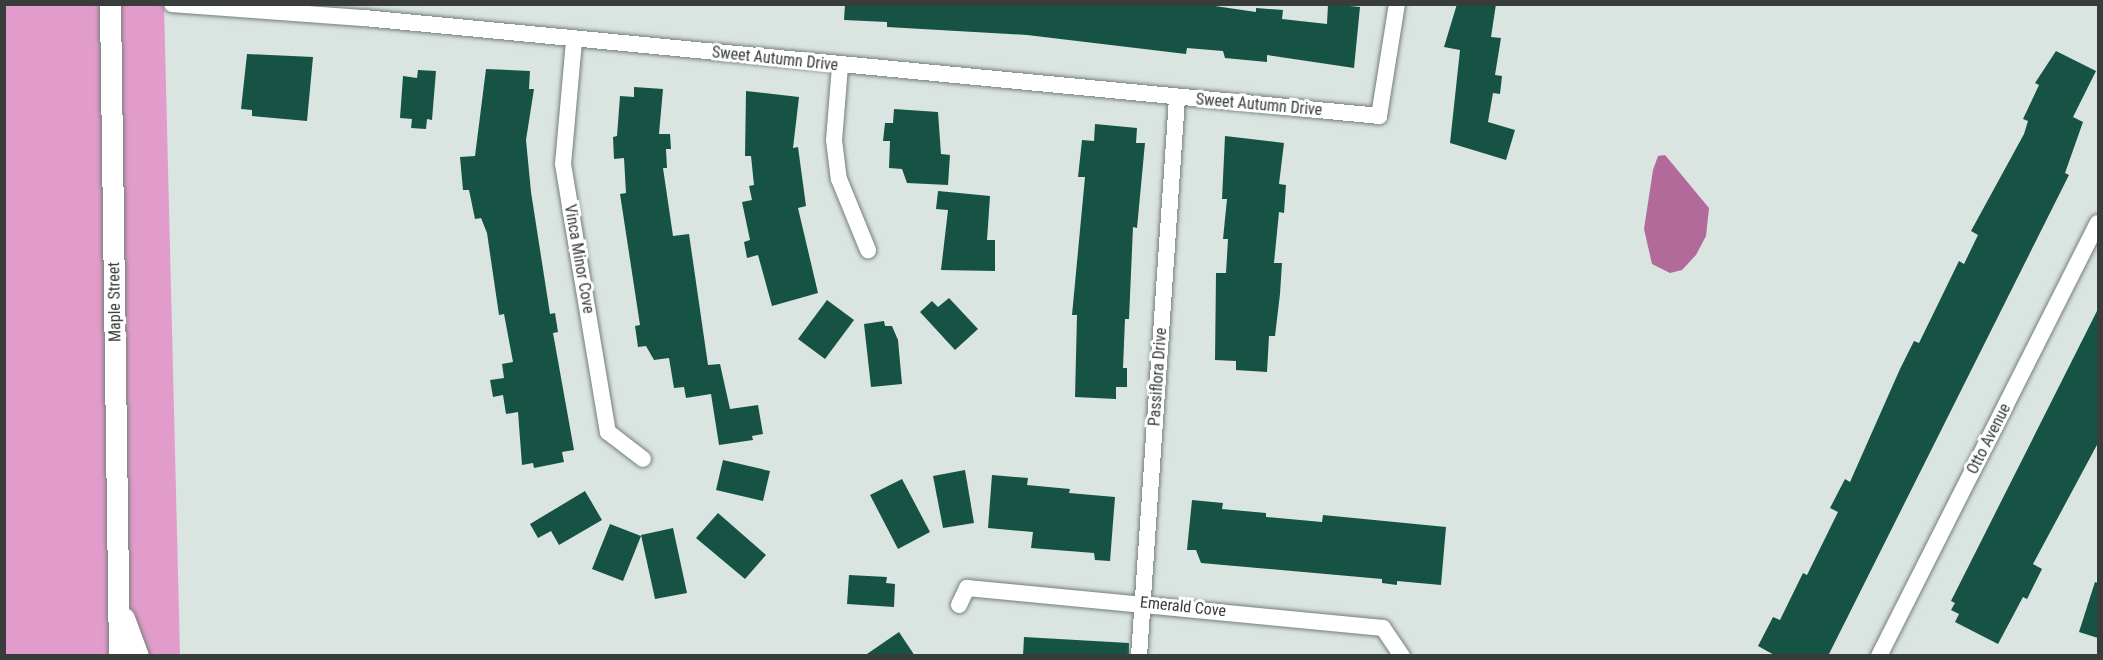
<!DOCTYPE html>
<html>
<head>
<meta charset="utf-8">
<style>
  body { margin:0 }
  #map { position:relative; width:2103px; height:660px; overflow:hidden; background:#dae5e1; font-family:"Roboto Condensed",sans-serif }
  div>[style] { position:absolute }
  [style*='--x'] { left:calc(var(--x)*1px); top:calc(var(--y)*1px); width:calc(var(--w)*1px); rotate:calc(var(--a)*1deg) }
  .green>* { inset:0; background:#e29ccb }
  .water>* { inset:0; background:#b26a9b }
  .building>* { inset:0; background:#165344 }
  .roads { filter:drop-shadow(0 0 2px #757e7a) drop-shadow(0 0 2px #757e7a) }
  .minor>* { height:16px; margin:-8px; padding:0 8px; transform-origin:8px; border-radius:8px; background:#fff }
  .tertiary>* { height:21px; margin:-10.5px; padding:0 10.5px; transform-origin:10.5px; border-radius:10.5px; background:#fff }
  span { translate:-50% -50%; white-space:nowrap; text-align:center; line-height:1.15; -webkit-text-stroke:6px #fff; paint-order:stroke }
  .street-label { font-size:16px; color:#383c3a }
  .frame { position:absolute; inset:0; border:6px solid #383c3a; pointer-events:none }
</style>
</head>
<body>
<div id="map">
  <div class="green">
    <i style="clip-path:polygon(4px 5px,164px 5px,180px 655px,5px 655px)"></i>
  </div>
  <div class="water">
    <i style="clip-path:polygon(1665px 155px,1709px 208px,1706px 236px,1696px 255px,1682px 270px,1670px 273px,1652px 264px,1644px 229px,1653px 170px,1658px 156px)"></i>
  </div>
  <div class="building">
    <i style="clip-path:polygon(845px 4px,1201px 4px,1256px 12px,1256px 8px,1283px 10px,1282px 19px,1327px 24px,1328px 4px,1360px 7px,1354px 68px,1267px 55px,1267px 62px,1225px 58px,1223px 51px,1187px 48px,1186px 54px,1027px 35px,887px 27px,887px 22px,844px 20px)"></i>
    <i style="clip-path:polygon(1457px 4px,1496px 4px,1491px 37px,1501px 38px,1495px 75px,1502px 76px,1500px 94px,1493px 93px,1488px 122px,1515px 130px,1506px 160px,1450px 143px,1460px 50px,1444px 47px)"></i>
    <i style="clip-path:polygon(2056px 51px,2096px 71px,2073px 117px,2083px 122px,2065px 173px,2069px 175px,1828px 656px,1776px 656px,1758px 646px,1773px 617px,1780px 620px,1803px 573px,1807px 575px,1838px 512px,1830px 508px,1845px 479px,1850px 482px,1900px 369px,1914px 341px,1919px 343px,1959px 261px,1964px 264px,1978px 235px,1971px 231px,2024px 134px,2028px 121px,2023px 119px,2039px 85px,2035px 83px)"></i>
    <i style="clip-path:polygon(247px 54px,313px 57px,307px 121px,252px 116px,252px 110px,241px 109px)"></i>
    <i style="clip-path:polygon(486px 69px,530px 71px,529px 89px,534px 89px,526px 140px,531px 192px,550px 314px,555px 313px,558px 332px,553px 333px,574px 450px,562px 452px,564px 462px,534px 468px,533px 463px,522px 465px,518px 412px,506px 414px,503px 395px,493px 397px,490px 380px,504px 378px,502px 364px,513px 362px,504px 314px,499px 315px,487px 233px,481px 218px,475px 219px,469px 190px,463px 190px,460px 157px,475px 156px)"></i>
    <i style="clip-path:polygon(418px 70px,436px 71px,432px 120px,427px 119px,426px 129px,411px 128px,412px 119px,400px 118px,403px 76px,417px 78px)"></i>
    <i style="clip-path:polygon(634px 87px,663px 89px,659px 134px,670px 134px,671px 149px,666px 149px,667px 168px,663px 168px,673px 236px,689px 234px,708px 365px,720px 364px,730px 409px,758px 405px,763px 434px,752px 436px,753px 440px,719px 445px,711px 394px,686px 398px,684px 387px,674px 388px,669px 358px,654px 360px,646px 346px,638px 347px,635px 326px,640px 325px,620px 194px,626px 193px,624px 158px,614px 159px,613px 137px,617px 136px,620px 96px,634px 97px)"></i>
    <i style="clip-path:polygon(746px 91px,799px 97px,793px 148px,798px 147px,806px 206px,798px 208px,818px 293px,772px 306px,758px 255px,747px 258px,744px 242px,750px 240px,742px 202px,752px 200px,749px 186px,754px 185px,751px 156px,745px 156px)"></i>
    <i style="clip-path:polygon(894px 109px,938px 112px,941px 154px,950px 155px,948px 185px,907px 183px,902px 169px,889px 168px,890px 141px,883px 141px,885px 123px,893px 123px)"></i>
    <i style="clip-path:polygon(1095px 124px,1137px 128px,1136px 143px,1145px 143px,1137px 228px,1133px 227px,1129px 319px,1125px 319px,1123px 368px,1127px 368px,1127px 387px,1116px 387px,1116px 399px,1075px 397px,1077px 315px,1072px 315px,1085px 177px,1078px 177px,1082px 140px,1094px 141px)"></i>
    <i style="clip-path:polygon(1225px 136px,1284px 143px,1279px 184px,1286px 185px,1284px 213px,1279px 212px,1274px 263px,1282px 263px,1280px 294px,1275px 336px,1269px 336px,1267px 372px,1236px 370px,1236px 361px,1215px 360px,1216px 273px,1226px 273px,1228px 239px,1223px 239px,1227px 199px,1222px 199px)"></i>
    <i style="clip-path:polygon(938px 191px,990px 196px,987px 240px,995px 240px,995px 271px,941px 270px,948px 210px,936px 209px)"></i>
    <i style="clip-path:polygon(949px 298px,978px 329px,955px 350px,920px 312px,932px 301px,938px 307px)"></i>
    <i style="clip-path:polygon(827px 300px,854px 320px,825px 359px,798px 339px)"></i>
    <i style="clip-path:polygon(2098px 309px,2098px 443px,2033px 564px,2042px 569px,2027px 599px,2023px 597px,1998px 644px,1955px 622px,1959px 614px,1951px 610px,1955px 603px,1951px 601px)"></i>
    <i style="clip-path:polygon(884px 321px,885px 326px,892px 326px,898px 340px,902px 384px,871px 387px,864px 324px)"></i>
    <i style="clip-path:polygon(723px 460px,770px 471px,763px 501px,716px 490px)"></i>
    <i style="clip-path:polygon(965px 470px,974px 523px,943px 528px,933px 476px)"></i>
    <i style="clip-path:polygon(992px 475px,1028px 478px,1027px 485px,1070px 489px,1069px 493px,1115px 497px,1110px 561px,1095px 560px,1094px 553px,1031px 548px,1033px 532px,988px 528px)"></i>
    <i style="clip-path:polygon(902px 479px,930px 532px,898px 549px,870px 495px)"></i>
    <i style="clip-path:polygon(585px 491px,602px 520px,559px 545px,551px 531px,538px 538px,530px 524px)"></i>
    <i style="clip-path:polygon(1192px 500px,1223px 503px,1222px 509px,1266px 513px,1266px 517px,1322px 522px,1323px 515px,1446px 527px,1441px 585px,1397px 581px,1397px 585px,1382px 583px,1382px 579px,1201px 563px,1196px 550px,1187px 550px)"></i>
    <i style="clip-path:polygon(718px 513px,766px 555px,745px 579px,696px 538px)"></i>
    <i style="clip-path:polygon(610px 524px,641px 536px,623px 581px,592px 569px)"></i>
    <i style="clip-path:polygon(673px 528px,687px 593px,655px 599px,641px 535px)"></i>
    <i style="clip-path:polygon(849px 575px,887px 577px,886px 583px,895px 584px,894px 607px,847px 604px)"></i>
    <i style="clip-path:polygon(2095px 582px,2098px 583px,2098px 638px,2079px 632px)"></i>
    <i style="clip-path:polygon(899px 632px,915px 656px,864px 656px)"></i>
    <i style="clip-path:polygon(1024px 637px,1129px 643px,1129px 656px,1023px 656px)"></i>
  </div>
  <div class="roads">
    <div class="minor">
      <i style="--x:172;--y:4;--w:193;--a:4.2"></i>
      <i style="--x:364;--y:18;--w:1020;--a:5.51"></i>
      <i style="--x:1379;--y:116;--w:113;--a:-80.9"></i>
      <i style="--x:574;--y:41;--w:123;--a:95.1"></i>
      <i style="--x:563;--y:164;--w:272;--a:80.5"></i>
      <i style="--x:608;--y:432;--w:44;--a:37.6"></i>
      <i style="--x:840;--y:66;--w:74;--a:94.6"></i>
      <i style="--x:834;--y:140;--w:39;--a:83"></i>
      <i style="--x:839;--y:179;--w:77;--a:67.8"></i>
      <i style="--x:959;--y:605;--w:19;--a:-65"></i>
      <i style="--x:967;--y:588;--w:418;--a:5.5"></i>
      <i style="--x:1383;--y:628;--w:34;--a:56"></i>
      <i style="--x:1139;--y:656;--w:559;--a:-86.1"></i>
      <i style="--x:1879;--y:656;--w:485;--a:-63.2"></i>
    </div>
    <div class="tertiary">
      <i style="--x:110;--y:4;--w:652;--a:89.21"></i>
      <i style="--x:124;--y:618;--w:40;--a:69.8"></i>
    </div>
  </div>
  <div class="street-label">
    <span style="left:775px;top:59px;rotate:6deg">Sweet Autumn Drive</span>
    <span style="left:1259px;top:105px;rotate:5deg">Sweet Autumn Drive</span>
    <span style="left:579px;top:259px;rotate:80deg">Vinca Minor Cove</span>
    <span style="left:115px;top:302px;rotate:-91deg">Maple Street</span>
    <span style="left:1158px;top:377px;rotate:-86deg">Passiflora Drive</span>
    <span style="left:1989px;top:439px;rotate:-63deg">Otto Avenue</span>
    <span style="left:1183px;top:607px;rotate:6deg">Emerald Cove</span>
  </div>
  <div class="frame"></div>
</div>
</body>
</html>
